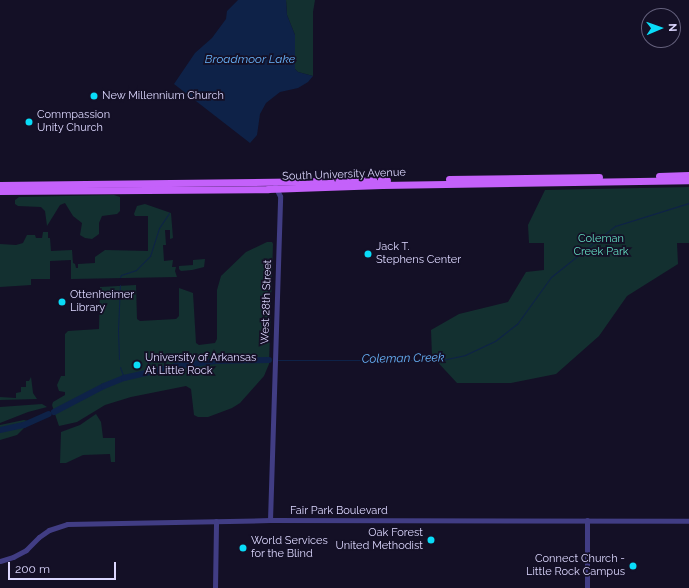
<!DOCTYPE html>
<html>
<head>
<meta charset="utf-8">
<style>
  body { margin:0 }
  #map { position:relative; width:689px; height:588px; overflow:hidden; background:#141026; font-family:Raleway,sans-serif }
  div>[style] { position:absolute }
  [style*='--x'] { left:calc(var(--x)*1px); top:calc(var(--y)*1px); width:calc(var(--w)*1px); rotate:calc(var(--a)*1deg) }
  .green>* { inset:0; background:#133030 }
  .water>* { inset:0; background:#0e2248 }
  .stream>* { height:1px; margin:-0.5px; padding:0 0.5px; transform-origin:0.5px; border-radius:0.5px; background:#0e2248 }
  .river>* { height:6px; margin:-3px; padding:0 3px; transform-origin:3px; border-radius:3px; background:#0e2248 }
  .minor>* { height:5px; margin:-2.5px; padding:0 2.5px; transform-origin:2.5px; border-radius:2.5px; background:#413d84 }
  .major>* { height:7px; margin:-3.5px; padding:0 3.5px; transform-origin:3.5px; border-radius:3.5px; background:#c461fa }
  .dots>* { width:11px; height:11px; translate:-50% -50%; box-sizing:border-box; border:2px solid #141026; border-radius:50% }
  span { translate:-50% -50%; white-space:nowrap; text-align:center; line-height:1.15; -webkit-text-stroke:3.5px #141026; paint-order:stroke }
  .poi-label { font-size:11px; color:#dcd7fe }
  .left { translate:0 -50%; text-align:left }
  .right { translate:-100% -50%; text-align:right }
  .street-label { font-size:11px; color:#dcd7fe }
  .park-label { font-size:11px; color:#64ddc1 }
  .water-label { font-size:12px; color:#68b4fb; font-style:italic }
  .north { position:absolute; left:641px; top:8px; width:40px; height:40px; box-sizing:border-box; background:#141026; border:1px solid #64607c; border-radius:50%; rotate:88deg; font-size:11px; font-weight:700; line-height:16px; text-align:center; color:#dcd7fe }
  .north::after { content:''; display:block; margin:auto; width:14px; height:18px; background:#09dcf8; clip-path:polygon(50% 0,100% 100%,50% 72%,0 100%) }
  .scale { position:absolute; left:8px; top:562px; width:108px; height:18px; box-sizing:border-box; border:2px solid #dcd7fe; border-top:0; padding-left:5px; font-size:12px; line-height:14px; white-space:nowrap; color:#dcd7fe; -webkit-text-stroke:3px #141026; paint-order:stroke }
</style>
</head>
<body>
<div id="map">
  <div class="green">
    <i style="clip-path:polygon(286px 0,315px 0,313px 12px,313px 76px,298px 72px,295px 69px,293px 65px,295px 35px,287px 15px)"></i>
    <i style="clip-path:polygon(689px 187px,689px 243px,677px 243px,678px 264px,627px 296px,599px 336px,556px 374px,511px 383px,457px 383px,432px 356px,431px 330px,459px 314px,508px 302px,526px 272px,544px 270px,544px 243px,529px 243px,528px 225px,545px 190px)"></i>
    <i style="clip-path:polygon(114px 195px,120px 197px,120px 211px,117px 214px,102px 216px,99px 223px,99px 234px,92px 239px,85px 238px,80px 235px,82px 223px,73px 216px,65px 203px,60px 205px,47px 226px,45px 211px,41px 207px,18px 206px,15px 204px,15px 200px,19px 197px)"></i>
    <i style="clip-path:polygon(145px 204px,171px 213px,173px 238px,170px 239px,170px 230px,165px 230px,166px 245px,163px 245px,164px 261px,173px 260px,172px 267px,176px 267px,175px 271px,177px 277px,71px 279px,71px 260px,50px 261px,50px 279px,31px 279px,31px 285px,0 287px,0 244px,16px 245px,23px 243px,27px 235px,35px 235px,36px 238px,42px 238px,43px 232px,48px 232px,48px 238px,50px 238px,51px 251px,72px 250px,73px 263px,75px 264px,76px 268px,78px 268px,78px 264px,95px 263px,95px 257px,105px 250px,148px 251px,148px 216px,135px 216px,134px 214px,137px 206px)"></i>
    <i style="clip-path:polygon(267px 242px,272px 242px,273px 244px,269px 364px,264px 376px,240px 403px,232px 408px,208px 417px,198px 417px,194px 415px,191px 389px,186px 386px,131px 397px,105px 405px,77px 422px,59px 426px,52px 405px,53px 402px,65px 395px,65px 392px,59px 391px,57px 385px,61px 376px,65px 376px,65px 334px,68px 331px,99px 329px,100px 287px,136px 285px,137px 319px,140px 321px,176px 319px,179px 316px,179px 288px,193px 293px,196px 343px,199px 345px,215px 343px,217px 339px,217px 290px,221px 276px,246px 252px)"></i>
    <i style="clip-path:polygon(205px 259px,204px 267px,192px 270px,181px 271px,179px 269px,179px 266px,193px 265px,193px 260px)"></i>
    <i style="clip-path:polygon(31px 377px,33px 393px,37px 399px,0 400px,0 397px,16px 398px,16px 393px,21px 392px,21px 387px,26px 387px,26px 381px,29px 381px)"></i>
    <i style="clip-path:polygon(42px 404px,47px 407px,28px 412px,0 423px,0 407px)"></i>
    <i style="clip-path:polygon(96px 414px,101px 422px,103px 438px,115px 438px,115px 462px,111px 462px,110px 454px,83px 455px,66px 463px,60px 463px,61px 432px,80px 425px)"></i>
    <i style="clip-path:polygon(24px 420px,28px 421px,28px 424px,17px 435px,0 440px,0 425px)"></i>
  </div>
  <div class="water">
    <i style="clip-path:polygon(238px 0,286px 0,287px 15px,295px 35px,295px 69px,298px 72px,313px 76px,308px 82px,298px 88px,280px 92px,266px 103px,260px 114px,257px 135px,250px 143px,174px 84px,195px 53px,212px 38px,226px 19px,227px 11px)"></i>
  </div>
  <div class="stream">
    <i style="--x:120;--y:277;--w:2;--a:-63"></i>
    <i style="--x:121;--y:275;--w:16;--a:-18"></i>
    <i style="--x:136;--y:270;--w:20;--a:-45"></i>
    <i style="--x:150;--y:256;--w:29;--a:-72"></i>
    <i style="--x:159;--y:228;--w:18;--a:-56"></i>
    <i style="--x:119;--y:359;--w:29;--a:-92"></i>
    <i style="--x:118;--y:330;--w:45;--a:-87.5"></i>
    <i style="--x:278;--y:360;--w:164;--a:0"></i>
    <i style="--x:442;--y:360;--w:24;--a:-12"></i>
    <i style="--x:465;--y:355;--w:33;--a:-25"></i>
    <i style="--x:495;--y:341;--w:28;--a:-38"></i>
    <i style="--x:517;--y:324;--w:58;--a:-54.1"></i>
    <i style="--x:551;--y:277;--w:82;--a:-38.6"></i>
    <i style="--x:615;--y:226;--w:77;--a:-17.3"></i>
    <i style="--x:120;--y:367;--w:12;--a:70"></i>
  </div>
  <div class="river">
    <i style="--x:54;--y:412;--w:56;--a:-27.5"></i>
    <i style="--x:104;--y:386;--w:22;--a:-22"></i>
    <i style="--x:124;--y:378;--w:53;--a:-13"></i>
    <i style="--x:176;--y:366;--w:40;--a:-7.1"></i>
    <i style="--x:216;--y:361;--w:53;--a:-1.1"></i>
    <i style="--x:0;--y:430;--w:25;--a:-12"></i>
    <i style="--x:24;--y:425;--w:27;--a:-24"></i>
  </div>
  <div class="minor">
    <i style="--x:270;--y:520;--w:324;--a:-88.2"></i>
    <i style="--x:280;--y:196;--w:11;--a:-117"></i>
    <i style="--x:0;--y:561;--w:14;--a:-17"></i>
    <i style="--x:13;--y:557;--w:15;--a:-28"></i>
    <i style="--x:26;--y:550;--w:18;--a:-45"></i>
    <i style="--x:39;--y:537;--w:12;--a:-35"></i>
    <i style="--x:49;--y:530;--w:19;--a:-18"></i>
    <i style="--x:67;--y:524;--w:203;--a:-1.1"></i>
    <i style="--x:270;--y:520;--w:419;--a:0.1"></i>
    <i style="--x:215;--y:588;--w:67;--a:-89.1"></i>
    <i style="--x:587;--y:588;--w:68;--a:-90"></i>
  </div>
  <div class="major">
    <i style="--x:659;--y:176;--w:30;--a:-2"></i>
    <i style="--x:449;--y:179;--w:150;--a:-0.8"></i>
    <i style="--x:0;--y:185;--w:387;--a:-0.7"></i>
    <i style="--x:0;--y:191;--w:268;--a:-0.4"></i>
    <i style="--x:268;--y:189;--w:114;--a:-2"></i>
    <i style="--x:382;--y:185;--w:307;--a:-0.9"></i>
  </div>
  <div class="dots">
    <i style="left:94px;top:96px;background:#09dcf8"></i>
    <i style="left:29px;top:122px;background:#09dcf8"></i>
    <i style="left:368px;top:254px;background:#09dcf8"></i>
    <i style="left:62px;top:302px;background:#09dcf8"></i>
    <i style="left:137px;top:365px;background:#09dcf8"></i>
    <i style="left:431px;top:540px;background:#09dcf8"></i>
    <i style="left:243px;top:548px;background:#09dcf8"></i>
    <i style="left:633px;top:566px;background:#09dcf8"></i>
  </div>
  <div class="poi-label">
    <span class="left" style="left:102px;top:96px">New Millennium Church</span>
    <span class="left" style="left:37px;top:122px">Commpassion<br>Unity Church</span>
    <span class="left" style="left:376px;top:254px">Jack T.<br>Stephens Center</span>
    <span class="left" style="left:70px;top:302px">Ottenheimer<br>Library</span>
    <span class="left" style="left:145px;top:365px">University of Arkansas<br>At Little Rock</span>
    <span class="right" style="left:423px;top:540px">Oak Forest<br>United Methodist</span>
    <span class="left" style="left:251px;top:548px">World Services<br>for the Blind</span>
    <span class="right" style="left:625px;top:566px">Connect Church -<br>Little Rock Campus</span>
  </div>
  <div class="street-label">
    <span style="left:344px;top:175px;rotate:-2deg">South University Avenue</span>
    <span style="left:267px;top:302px;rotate:-88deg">West 28th Street</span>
    <span style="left:339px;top:511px">Fair Park Boulevard</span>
  </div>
  <div class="park-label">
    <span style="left:601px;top:246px">Coleman<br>Creek Park</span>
  </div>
  <div class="water-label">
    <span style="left:250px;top:60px">Broadmoor Lake</span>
    <span style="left:403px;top:359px;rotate:-1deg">Coleman Creek</span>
  </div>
  <div class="north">N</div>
  <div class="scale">200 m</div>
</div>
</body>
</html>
